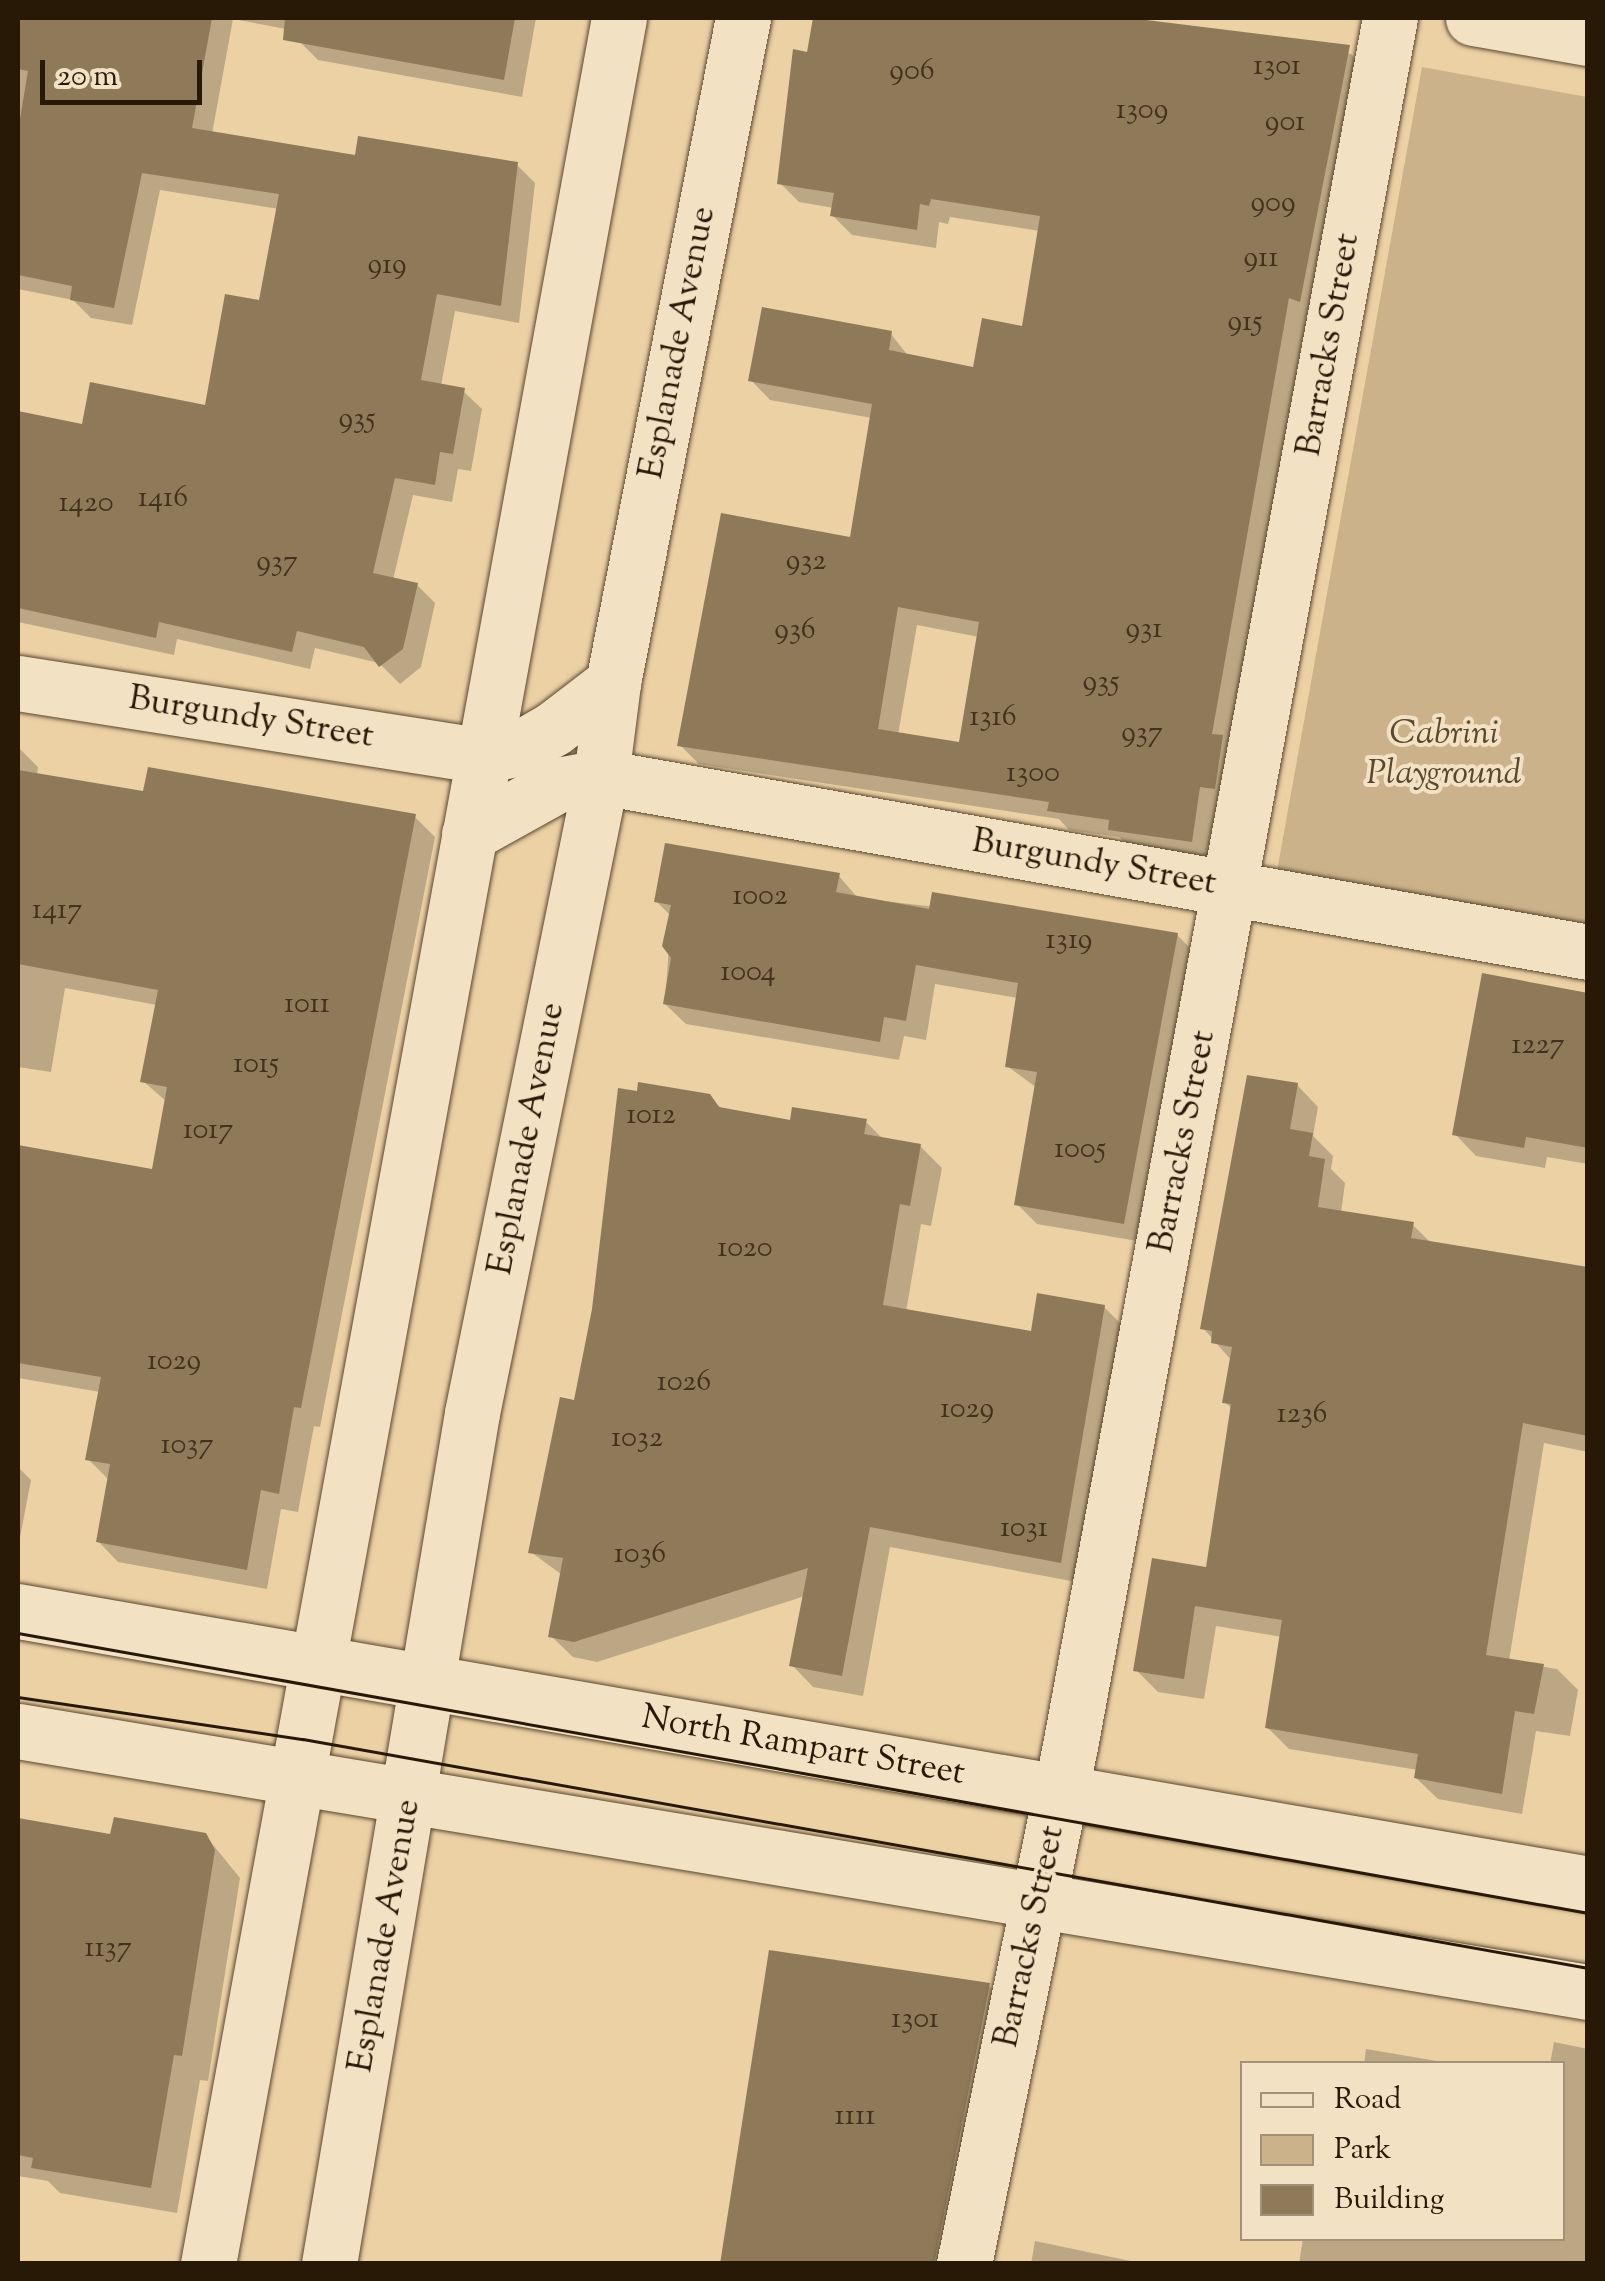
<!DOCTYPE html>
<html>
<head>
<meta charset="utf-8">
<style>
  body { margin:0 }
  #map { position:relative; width:1605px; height:2281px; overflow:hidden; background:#ecd1a5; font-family:"Sorts Mill Goudy",serif }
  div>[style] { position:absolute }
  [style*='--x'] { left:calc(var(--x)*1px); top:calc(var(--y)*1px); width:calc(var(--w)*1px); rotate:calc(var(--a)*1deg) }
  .green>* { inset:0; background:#cbb28a }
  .shadow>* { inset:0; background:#0003 }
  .building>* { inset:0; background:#8e7959 }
  .roads { filter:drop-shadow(0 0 2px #59472e) drop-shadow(0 0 2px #59472e) }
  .minor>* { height:55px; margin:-27.5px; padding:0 27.5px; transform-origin:27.5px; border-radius:27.5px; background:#f3e1c4 }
  .tertiary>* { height:55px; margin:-27.5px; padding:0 27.5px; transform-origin:27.5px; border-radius:27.5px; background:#f3e1c4 }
  .secondary>* { height:55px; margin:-27.5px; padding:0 27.5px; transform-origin:27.5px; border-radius:27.5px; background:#f3e1c4 }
  .tram>* { height:2.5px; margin:-1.25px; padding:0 1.25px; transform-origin:1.25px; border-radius:1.25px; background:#281907 }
  span { translate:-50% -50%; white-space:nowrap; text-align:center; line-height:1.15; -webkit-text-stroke:8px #f3e1c4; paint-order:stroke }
  .number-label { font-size:30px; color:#42311c }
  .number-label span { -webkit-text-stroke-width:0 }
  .street-label { font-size:35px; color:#281907 }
  .park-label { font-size:35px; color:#59472e; font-style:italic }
  .frame { position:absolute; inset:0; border:20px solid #281907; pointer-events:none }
  .legend { position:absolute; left:1240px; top:2061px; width:325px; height:180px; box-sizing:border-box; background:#f3e1c4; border:2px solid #a29178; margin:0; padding:12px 18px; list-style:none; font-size:30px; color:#281907 }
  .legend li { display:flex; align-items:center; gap:20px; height:50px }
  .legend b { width:50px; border:2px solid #a29178 }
  .scale { position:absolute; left:40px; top:60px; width:162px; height:45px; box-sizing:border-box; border:5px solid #281907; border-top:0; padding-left:12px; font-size:30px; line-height:35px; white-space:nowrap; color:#281907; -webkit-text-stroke:8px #f3e1c4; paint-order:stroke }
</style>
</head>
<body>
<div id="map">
  <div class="green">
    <i style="clip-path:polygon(1422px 67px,1587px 97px,1587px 928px,1277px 871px)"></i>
  </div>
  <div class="shadow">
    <i style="clip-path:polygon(18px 18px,536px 18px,522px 97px,318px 60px,300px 42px,302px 32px,233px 19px,212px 134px,357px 158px,516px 164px,535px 183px,519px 323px,455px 311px,441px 386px,463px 391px,482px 409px,471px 471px,458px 469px,452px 502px,413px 495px,393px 580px,417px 585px,435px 603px,421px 667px,400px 684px,379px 663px,315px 648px,310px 669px,177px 639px,174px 655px,18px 622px,18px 413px,84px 427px,208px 408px,261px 303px,279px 209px,160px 190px,132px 325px,91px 318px,73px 300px,18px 289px)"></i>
    <i style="clip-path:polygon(evenodd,815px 18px,1075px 18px,1161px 32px,1162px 25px,1351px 54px,1370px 74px,1211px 860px,1130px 848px,1119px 837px,1069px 830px,1059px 819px,699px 764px,680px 745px,852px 540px,872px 418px,770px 400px,751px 380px,891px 334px,909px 357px,975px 370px,1024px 328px,1040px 231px,950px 217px,948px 224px,939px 222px,936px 248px,852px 235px,832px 215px,834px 208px,799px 202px,780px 183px,815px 18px,917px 625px,979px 637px,961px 745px,898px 735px,917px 625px)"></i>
    <i style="clip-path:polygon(18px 747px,38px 767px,37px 776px,145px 794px,415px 817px,435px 837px,320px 1427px,314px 1426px,298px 1512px,281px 1509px,267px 1589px,118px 1562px,98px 1541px,109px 1480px,88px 1459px,100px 1392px,18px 1378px,22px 1148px,154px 1172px,167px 1102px,143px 1081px,157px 1005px,65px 988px,51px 1072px,18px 1067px)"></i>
    <i style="clip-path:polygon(838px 875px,858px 898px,1177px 935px,1197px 955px,1143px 1242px,1037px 1224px,1017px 1204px,1037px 1088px,1007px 1066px,1018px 998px,935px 984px,926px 1040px,904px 1036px,899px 1060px,686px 1024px,665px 1004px,671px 916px,657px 902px)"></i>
    <i style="clip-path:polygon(1588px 996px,1588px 1164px,1547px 1157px,1545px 1168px,1476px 1156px,1455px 1134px)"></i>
    <i style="clip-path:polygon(1297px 1085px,1318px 1107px,1313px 1136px,1333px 1156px,1331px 1169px,1345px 1183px,1341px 1213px,1412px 1224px,1433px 1245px,1588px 1271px,1588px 1452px,1544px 1443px,1509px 1661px,1557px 1669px,1578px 1690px,1570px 1736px,1536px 1731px,1522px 1814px,1438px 1799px,1416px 1778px,1418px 1770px,1289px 1749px,1267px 1727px,1282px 1637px,1216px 1626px,1204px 1699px,1158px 1692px,1136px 1670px,1208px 1570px,1233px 1410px,1225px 1402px,1232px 1361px,1203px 1328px)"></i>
    <i style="clip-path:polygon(709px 1096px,724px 1111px,792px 1122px,865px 1121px,884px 1140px,920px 1146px,942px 1168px,931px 1226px,921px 1224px,906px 1312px,1033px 1333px,1104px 1307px,1125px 1328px,1082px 1583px,890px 1547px,863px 1696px,813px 1687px,792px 1665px,805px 1596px,597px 1662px,573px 1657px,551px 1636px,562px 1575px,531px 1552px,576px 1403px)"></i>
    <i style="clip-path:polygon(18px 1467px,31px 1480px,19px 1543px,18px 1543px)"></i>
    <i style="clip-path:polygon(18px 1821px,112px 1837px,205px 1835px,240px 1878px,208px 2081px,200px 2080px,177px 2213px,60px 2193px,48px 2181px,18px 2176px)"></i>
    <i style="clip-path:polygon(988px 1985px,1015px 2012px,963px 2264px,723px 2264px)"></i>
    <i style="clip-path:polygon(1554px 2042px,1588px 2049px,1588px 2264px,1299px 2264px,1303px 2238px,1562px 2238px,1562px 2064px,1550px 2064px)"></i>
    <i style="clip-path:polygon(1366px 2049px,1455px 2064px,1364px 2064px)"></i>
    <i style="clip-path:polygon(1035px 2241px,1145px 2264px,1031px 2264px)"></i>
  </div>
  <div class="building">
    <i style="clip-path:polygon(18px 18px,212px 18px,192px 128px,355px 155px,358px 136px,518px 162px,501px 306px,437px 294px,421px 380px,465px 388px,453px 454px,440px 452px,435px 485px,395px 478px,373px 573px,418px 583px,403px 649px,379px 667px,364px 647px,297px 631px,292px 652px,159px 622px,156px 638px,18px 608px,18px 411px,82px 424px,90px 382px,205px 405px,225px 294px,259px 300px,279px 194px,142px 173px,114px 308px,70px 300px,72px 286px,18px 275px,18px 131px,28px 71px,18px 69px)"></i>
    <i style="clip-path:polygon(285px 18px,515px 18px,504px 80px,283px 40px)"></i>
    <i style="clip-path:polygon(evenodd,813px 18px,1130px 18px,1350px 45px,1300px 302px,1289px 298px,1212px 734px,1223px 735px,1215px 789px,1200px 787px,1192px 842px,1108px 830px,1109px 820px,1047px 811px,1049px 802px,677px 746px,721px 513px,850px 537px,872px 404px,748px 381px,762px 307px,892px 331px,889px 350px,973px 367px,982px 318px,1022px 326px,1040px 216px,931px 199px,929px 206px,920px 204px,917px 230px,830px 216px,834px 193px,777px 184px,793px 49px,807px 52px,813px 18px,898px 607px,979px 622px,959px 742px,878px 729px,898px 607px)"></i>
    <i style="clip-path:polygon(148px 767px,416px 814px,301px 1408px,294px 1407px,279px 1494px,261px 1490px,247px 1570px,96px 1542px,110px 1464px,85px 1460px,101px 1377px,18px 1363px,18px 1145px,152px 1169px,167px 1087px,140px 1082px,158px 990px,18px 964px,18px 770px,143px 791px)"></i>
    <i style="clip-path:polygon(665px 843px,840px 873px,836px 892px,929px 909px,932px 892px,1178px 933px,1124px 1224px,1014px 1205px,1037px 1072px,1005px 1067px,1018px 983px,916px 965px,906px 1021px,884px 1017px,880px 1042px,663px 1004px,671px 958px,662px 946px,671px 905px,654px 902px)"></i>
    <i style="clip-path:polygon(1482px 973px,1588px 993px,1588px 1148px,1526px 1137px,1524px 1148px,1452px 1135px)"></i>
    <i style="clip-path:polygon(1247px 1075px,1298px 1083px,1290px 1129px,1313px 1133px,1309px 1156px,1325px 1159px,1318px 1207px,1414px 1222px,1411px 1238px,1588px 1267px,1588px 1436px,1523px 1423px,1486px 1655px,1544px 1664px,1534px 1714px,1515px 1711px,1502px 1794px,1414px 1778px,1418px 1754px,1265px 1728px,1282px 1620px,1195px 1606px,1184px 1679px,1133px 1671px,1152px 1558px,1206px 1567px,1231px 1404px,1222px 1403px,1232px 1347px,1211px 1343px,1212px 1331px,1200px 1329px)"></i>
    <i style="clip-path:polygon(638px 1082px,710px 1094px,719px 1107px,790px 1120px,792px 1107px,867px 1119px,864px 1134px,921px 1144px,910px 1206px,900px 1204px,883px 1305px,1031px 1331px,1037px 1293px,1105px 1305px,1061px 1563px,870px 1527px,842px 1676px,789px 1666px,808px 1568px,574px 1642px,548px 1637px,563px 1558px,528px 1553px,560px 1397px,574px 1400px,592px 1309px,618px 1088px,637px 1091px)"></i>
    <i style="clip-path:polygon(114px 1817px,206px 1833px,215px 1850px,182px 2056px,174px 2055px,151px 2188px,31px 2168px,33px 2158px,18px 2155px,18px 1818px,110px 1834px)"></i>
    <i style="clip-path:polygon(769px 1950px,990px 1983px,934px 2264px,720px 2264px)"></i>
  </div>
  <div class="roads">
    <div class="minor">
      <i style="--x:1473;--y:18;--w:117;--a:9.9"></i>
      <i style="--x:18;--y:683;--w:472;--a:8.9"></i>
      <i style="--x:601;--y:777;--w:1002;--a:10.05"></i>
      <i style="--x:964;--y:2264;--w:529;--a:-78.44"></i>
      <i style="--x:1070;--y:1746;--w:1757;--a:-79.51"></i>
    </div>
    <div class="tertiary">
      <i style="--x:484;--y:756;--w:37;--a:-13"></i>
      <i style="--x:520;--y:748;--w:38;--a:-30"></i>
      <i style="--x:553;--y:729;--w:76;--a:-37.5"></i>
      <i style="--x:469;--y:834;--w:101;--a:-29.1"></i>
      <i style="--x:557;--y:785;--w:45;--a:-10.3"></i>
      <i style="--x:208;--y:2264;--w:2283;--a:-79.63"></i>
      <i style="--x:329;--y:2264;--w:863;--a:-80.46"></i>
      <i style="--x:472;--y:1413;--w:649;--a:-78.53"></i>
      <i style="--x:601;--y:777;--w:95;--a:-82.7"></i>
      <i style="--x:613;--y:683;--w:678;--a:-78.94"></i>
    </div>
    <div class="secondary">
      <i style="--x:18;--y:1611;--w:1594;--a:9.86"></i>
      <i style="--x:18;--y:1731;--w:1592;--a:9.44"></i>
    </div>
  </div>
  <div class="tram">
    <i style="--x:18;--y:1633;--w:1595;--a:10.11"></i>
    <i style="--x:18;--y:1697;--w:288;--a:8.4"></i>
    <i style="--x:303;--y:1739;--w:1305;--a:10.1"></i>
  </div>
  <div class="number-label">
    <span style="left:1277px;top:67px">1301</span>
    <span style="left:912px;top:72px">906</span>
    <span style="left:1142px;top:111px">1309</span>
    <span style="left:1285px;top:123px">901</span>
    <span style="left:1273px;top:204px">909</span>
    <span style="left:1261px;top:259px">911</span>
    <span style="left:387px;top:266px">919</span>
    <span style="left:1245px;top:323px">915</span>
    <span style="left:357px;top:420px">935</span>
    <span style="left:163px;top:499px">1416</span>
    <span style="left:86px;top:504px">1420</span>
    <span style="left:806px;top:562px">932</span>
    <span style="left:277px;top:563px">937</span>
    <span style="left:1144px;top:630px">931</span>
    <span style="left:795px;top:631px">936</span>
    <span style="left:1101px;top:683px">935</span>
    <span style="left:993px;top:718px">1316</span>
    <span style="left:1142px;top:734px">937</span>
    <span style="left:1033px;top:774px">1300</span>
    <span style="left:760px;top:897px">1002</span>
    <span style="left:57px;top:911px">1417</span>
    <span style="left:1069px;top:941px">1319</span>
    <span style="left:748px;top:973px">1004</span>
    <span style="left:307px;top:1005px">1011</span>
    <span style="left:1538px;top:1046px">1227</span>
    <span style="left:256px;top:1065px">1015</span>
    <span style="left:651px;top:1116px">1012</span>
    <span style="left:208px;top:1131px">1017</span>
    <span style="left:1080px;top:1150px">1005</span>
    <span style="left:745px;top:1249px">1020</span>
    <span style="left:174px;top:1362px">1029</span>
    <span style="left:684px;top:1383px">1026</span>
    <span style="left:967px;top:1410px">1029</span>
    <span style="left:1302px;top:1415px">1236</span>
    <span style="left:637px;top:1439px">1032</span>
    <span style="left:187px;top:1446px">1037</span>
    <span style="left:1024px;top:1529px">1031</span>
    <span style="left:640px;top:1555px">1036</span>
    <span style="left:108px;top:1949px">1137</span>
    <span style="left:915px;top:2020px">1301</span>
    <span style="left:855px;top:2117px">1111</span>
  </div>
  <div class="street-label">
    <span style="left:679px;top:343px;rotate:-79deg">Esplanade Avenue</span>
    <span style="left:1330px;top:345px;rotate:-80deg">Barracks Street</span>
    <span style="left:251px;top:719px;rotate:9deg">Burgundy Street</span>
    <span style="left:1094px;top:864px;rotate:10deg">Burgundy Street</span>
    <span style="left:528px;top:1139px;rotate:-79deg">Esplanade Avenue</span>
    <span style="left:1184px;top:1142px;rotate:-79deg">Barracks Street</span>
    <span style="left:803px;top:1747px;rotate:10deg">North Rampart Street</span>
    <span style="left:386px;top:1936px;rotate:-80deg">Esplanade Avenue</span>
    <span style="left:1031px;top:1937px;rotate:-78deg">Barracks Street</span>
  </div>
  <div class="park-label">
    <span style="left:1444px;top:755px">Cabrini<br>Playground</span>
  </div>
  <div class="frame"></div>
  <ul class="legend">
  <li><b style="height:12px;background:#f3e1c4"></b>Road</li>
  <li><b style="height:28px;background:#cbb28a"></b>Park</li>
  <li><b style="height:28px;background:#8e7959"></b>Building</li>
  </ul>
  <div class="scale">20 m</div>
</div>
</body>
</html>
